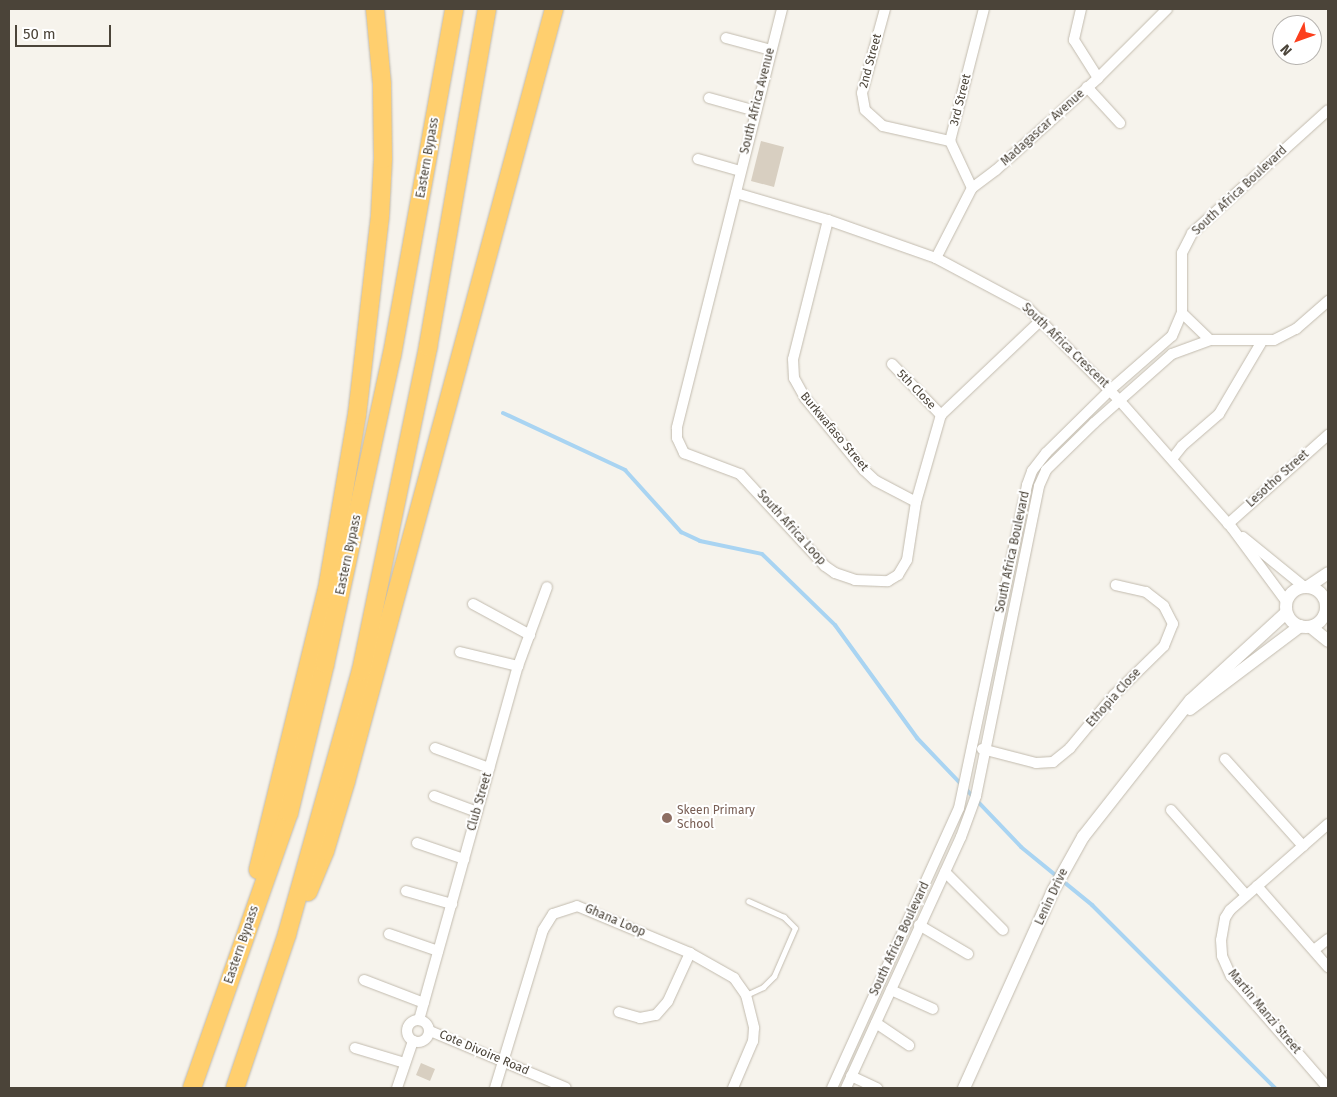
<!DOCTYPE html>
<html>
<head>
<meta charset="utf-8">
<style>
  body { margin:0 }
  #map { position:relative; width:1337px; height:1097px; overflow:hidden; background:#f6f3ec; font-family:"Fira Sans",sans-serif }
  div>[style] { position:absolute }
  [style*='--x'] { left:calc(var(--x)*1px); top:calc(var(--y)*1px); width:calc(var(--w)*1px); rotate:calc(var(--a)*1deg) }
  .stream>* { height:4px; margin:-2px; padding:0 2px; transform-origin:2px; border-radius:2px; background:#a9d4f2 }
  .building>* { inset:0; background:#d8cfc1 }
  .roads { filter:drop-shadow(0 0 1px #c2bbae) drop-shadow(0 0 1px #c2bbae) }
  .service>* { height:5px; margin:-2.5px; padding:0 2.5px; transform-origin:2.5px; border-radius:2.5px; background:#fff }
  .minor>* { height:10px; margin:-5px; padding:0 5px; transform-origin:5px; border-radius:5px; background:#fff }
  .minor>.ring { margin:-5px; padding:0; box-sizing:content-box; background:none; border:10px solid #fff; border-radius:50% }
  .tertiary>* { height:12px; margin:-6px; padding:0 6px; transform-origin:6px; border-radius:6px; background:#fff }
  .tertiary>.ring { margin:-6px; padding:0; box-sizing:content-box; background:none; border:12px solid #fff; border-radius:50% }
  .motorway>* { height:18px; margin:-9px; padding:0 9px; transform-origin:9px; border-radius:9px; background:#ffcf6e }
  .dots>* { width:14px; height:14px; translate:-50% -50%; box-sizing:border-box; border:2px solid #fff; border-radius:50% }
  span { translate:-50% -50%; white-space:nowrap; text-align:center; line-height:1.15; -webkit-text-stroke:4px #fff; paint-order:stroke }
  .street-label { font-size:12px; color:#4b4439 }
  .education-label { font-size:12px; color:#785e54 }
  .left { translate:0 -50%; text-align:left }
  .frame { position:absolute; inset:0; border:10px solid #4b4439; pointer-events:none }
  .north { position:absolute; left:1272px; top:15px; width:50px; height:50px; box-sizing:border-box; background:#fff; border:1px solid #b7b4b0; border-radius:50%; rotate:228deg; font-size:14px; font-weight:700; line-height:20px; text-align:center; color:#4b4439 }
  .north::after { content:''; display:block; margin:auto; width:18px; height:22px; background:#fc3f1d; clip-path:polygon(50% 0,100% 100%,50% 72%,0 100%) }
  .scale { position:absolute; left:15px; top:25px; width:96px; height:22px; box-sizing:border-box; border:2px solid #4b4439; border-top:0; padding-left:6px; font-size:15px; line-height:18px; white-space:nowrap; color:#4b4439; -webkit-text-stroke:4px #fff; paint-order:stroke }
</style>
</head>
<body>
<div id="map">
  <div class="stream">
    <i style="--x:503;--y:413;--w:135;--a:25"></i>
    <i style="--x:625;--y:470;--w:84;--a:47.9"></i>
    <i style="--x:681;--y:532;--w:21;--a:25"></i>
    <i style="--x:700;--y:541;--w:63;--a:11.8"></i>
    <i style="--x:762;--y:554;--w:102;--a:44.2"></i>
    <i style="--x:835;--y:625;--w:140;--a:54"></i>
    <i style="--x:917;--y:738;--w:151;--a:46.3"></i>
    <i style="--x:1021;--y:847;--w:92;--a:39.2"></i>
    <i style="--x:1092;--y:905;--w:259;--a:45"></i>
  </div>
  <div class="building">
    <i style="clip-path:polygon(761px 141px,784px 147px,774px 187px,751px 181px)"></i>
    <i style="clip-path:polygon(421px 1063px,435px 1069px,430px 1081px,416px 1075px)"></i>
  </div>
  <div class="roads">
    <div class="service">
      <i style="--x:746;--y:995;--w:19;--a:-25"></i>
      <i style="--x:763;--y:987;--w:16;--a:-45"></i>
      <i style="--x:774;--y:976;--w:52;--a:-66.4"></i>
      <i style="--x:795;--y:928;--w:16;--a:-135"></i>
      <i style="--x:784;--y:917;--w:39;--a:-156"></i>
    </div>
    <div class="minor">
      <i style="--x:782;--y:9;--w:432;--a:104.1"></i>
      <i style="--x:677;--y:428;--w:10;--a:90"></i>
      <i style="--x:677;--y:438;--w:17;--a:65"></i>
      <i style="--x:684;--y:453;--w:60;--a:20.6"></i>
      <i style="--x:740;--y:474;--w:125;--a:47.3"></i>
      <i style="--x:825;--y:566;--w:12;--a:35"></i>
      <i style="--x:835;--y:573;--w:21;--a:19"></i>
      <i style="--x:855;--y:580;--w:33;--a:2"></i>
      <i style="--x:888;--y:581;--w:12;--a:-31"></i>
      <i style="--x:898;--y:575;--w:17;--a:-59"></i>
      <i style="--x:907;--y:560;--w:59;--a:-81.2"></i>
      <i style="--x:916;--y:502;--w:91;--a:-74"></i>
      <i style="--x:941;--y:415;--w:138;--a:-43.5"></i>
      <i style="--x:885;--y:9;--w:87;--a:105.3"></i>
      <i style="--x:862;--y:93;--w:17;--a:80"></i>
      <i style="--x:865;--y:110;--w:24;--a:42"></i>
      <i style="--x:883;--y:126;--w:69;--a:12.6"></i>
      <i style="--x:1081;--y:9;--w:32;--a:103"></i>
      <i style="--x:1074;--y:40;--w:45;--a:57.7"></i>
      <i style="--x:726;--y:38;--w:47;--a:14.9"></i>
      <i style="--x:1087;--y:87;--w:49;--a:47.5"></i>
      <i style="--x:709;--y:98;--w:49;--a:15.5"></i>
      <i style="--x:698;--y:159;--w:44;--a:15.9"></i>
      <i style="--x:972;--y:188;--w:52;--a:-115.1"></i>
      <i style="--x:950;--y:141;--w:136;--a:-75.6"></i>
      <i style="--x:736;--y:193;--w:96;--a:16.4"></i>
      <i style="--x:828;--y:220;--w:114;--a:19.4"></i>
      <i style="--x:936;--y:258;--w:102;--a:28.1"></i>
      <i style="--x:1026;--y:306;--w:134;--a:45.3"></i>
      <i style="--x:1120;--y:401;--w:169;--a:48.6"></i>
      <i style="--x:1232;--y:528;--w:91;--a:53.5"></i>
      <i style="--x:828;--y:220;--w:143;--a:104.1"></i>
      <i style="--x:793;--y:359;--w:19;--a:87"></i>
      <i style="--x:794;--y:378;--w:23;--a:61"></i>
      <i style="--x:805;--y:398;--w:93;--a:50.7"></i>
      <i style="--x:864;--y:470;--w:16;--a:43"></i>
      <i style="--x:876;--y:481;--w:45;--a:27.7"></i>
      <i style="--x:936;--y:258;--w:79;--a:-62.8"></i>
      <i style="--x:972;--y:188;--w:30;--a:-37"></i>
      <i style="--x:996;--y:170;--w:137;--a:-42"></i>
      <i style="--x:1098;--y:78;--w:98;--a:-45"></i>
      <i style="--x:1182;--y:313;--w:39;--a:44"></i>
      <i style="--x:892;--y:364;--w:71;--a:46.1"></i>
      <i style="--x:1172;--y:459;--w:16;--a:-52"></i>
      <i style="--x:1182;--y:446;--w:49;--a:-40.9"></i>
      <i style="--x:1219;--y:414;--w:82;--a:-59.4"></i>
      <i style="--x:1228;--y:524;--w:134;--a:-41.7"></i>
      <i style="--x:1243;--y:537;--w:77;--a:39.2"></i>
      <i style="--x:473;--y:604;--w:65;--a:28.5"></i>
      <i style="--x:460;--y:652;--w:60;--a:13.6"></i>
      <i style="--x:435;--y:748;--w:58;--a:20.3"></i>
      <i style="--x:982;--y:749;--w:56;--a:14.5"></i>
      <i style="--x:1036;--y:763;--w:17;--a:-3"></i>
      <i style="--x:1053;--y:762;--w:22;--a:-39"></i>
      <i style="--x:1070;--y:748;--w:69;--a:-50.3"></i>
      <i style="--x:1114;--y:695;--w:70;--a:-44.4"></i>
      <i style="--x:1164;--y:646;--w:24;--a:-68"></i>
      <i style="--x:1173;--y:624;--w:20;--a:-117"></i>
      <i style="--x:1164;--y:606;--w:23;--a:-142"></i>
      <i style="--x:1146;--y:592;--w:31;--a:-167"></i>
      <i style="--x:1225;--y:759;--w:117;--a:48.1"></i>
      <i style="--x:434;--y:796;--w:46;--a:20.4"></i>
      <i style="--x:1171;--y:810;--w:113;--a:48.6"></i>
      <i style="--x:1328;--y:824;--w:130;--a:138.7"></i>
      <i style="--x:1230;--y:910;--w:9;--a:122"></i>
      <i style="--x:1225;--y:918;--w:22;--a:100"></i>
      <i style="--x:1221;--y:940;--w:16;--a:86"></i>
      <i style="--x:1222;--y:956;--w:22;--a:66"></i>
      <i style="--x:1231;--y:976;--w:148;--a:49.1"></i>
      <i style="--x:417;--y:843;--w:50;--a:18.8"></i>
      <i style="--x:945;--y:872;--w:82;--a:45"></i>
      <i style="--x:1257;--y:886;--w:108;--a:48.8"></i>
      <i style="--x:406;--y:891;--w:48;--a:15.8"></i>
      <i style="--x:919;--y:925;--w:57;--a:30.6"></i>
      <i style="--x:389;--y:934;--w:52;--a:19.1"></i>
      <i style="--x:1314;--y:950;--w:18;--a:-38"></i>
      <i style="--x:364;--y:980;--w:64;--a:21"></i>
      <i style="--x:891;--y:990;--w:46;--a:24.3"></i>
      <i style="--x:619;--y:1012;--w:22;--a:16"></i>
      <i style="--x:640;--y:1018;--w:16;--a:-11"></i>
      <i style="--x:656;--y:1015;--w:18;--a:-49"></i>
      <i style="--x:668;--y:1001;--w:53;--a:-65.4"></i>
      <i class="ring" style="left:407px;top:1020px;width:12px;height:12px"></i>
      <i style="--x:419;--y:1020;--w:368;--a:-74.4"></i>
      <i style="--x:518;--y:666;--w:84;--a:-69.8"></i>
      <i style="--x:876;--y:1023;--w:40;--a:34"></i>
      <i style="--x:430;--y:1031;--w:147;--a:22.7"></i>
      <i style="--x:355;--y:1048;--w:52;--a:16.7"></i>
      <i style="--x:851;--y:1076;--w:29;--a:25"></i>
      <i style="--x:397;--y:1088;--w:50;--a:-71.2"></i>
      <i style="--x:495;--y:1088;--w:165;--a:-73.1"></i>
      <i style="--x:543;--y:930;--w:19;--a:-58"></i>
      <i style="--x:553;--y:914;--w:25;--a:-18"></i>
      <i style="--x:577;--y:906;--w:122;--a:22.6"></i>
      <i style="--x:690;--y:953;--w:51;--a:29.6"></i>
      <i style="--x:734;--y:978;--w:21;--a:55"></i>
      <i style="--x:746;--y:995;--w:34;--a:76"></i>
      <i style="--x:754;--y:1028;--w:13;--a:94"></i>
      <i style="--x:753;--y:1041;--w:51;--a:113.1"></i>
      <i style="--x:832;--y:1088;--w:307;--a:-65.6"></i>
      <i style="--x:959;--y:808;--w:330;--a:-78.1"></i>
      <i style="--x:1027;--y:485;--w:15;--a:-70"></i>
      <i style="--x:1032;--y:471;--w:23;--a:-52"></i>
      <i style="--x:1046;--y:453;--w:90;--a:-44.5"></i>
      <i style="--x:1110;--y:390;--w:82;--a:-41.1"></i>
      <i style="--x:1172;--y:336;--w:25;--a:-67"></i>
      <i style="--x:1182;--y:313;--w:60;--a:-90"></i>
      <i style="--x:1182;--y:253;--w:22;--a:-63"></i>
      <i style="--x:1192;--y:233;--w:183;--a:-42.1"></i>
      <i style="--x:846;--y:1088;--w:276;--a:-65.4"></i>
      <i style="--x:961;--y:837;--w:44;--a:-69.9"></i>
      <i style="--x:976;--y:796;--w:316;--a:-78.5"></i>
      <i style="--x:1039;--y:486;--w:17;--a:-66"></i>
      <i style="--x:1046;--y:470;--w:67;--a:-44.4"></i>
      <i style="--x:1094;--y:423;--w:104;--a:-41.5"></i>
      <i style="--x:1172;--y:354;--w:40;--a:-20.2"></i>
      <i style="--x:1210;--y:340;--w:64;--a:0"></i>
      <i style="--x:1274;--y:340;--w:25;--a:-27"></i>
      <i style="--x:1296;--y:329;--w:43;--a:-41.2"></i>
    </div>
    <div class="tertiary">
      <i style="--x:1309;--y:586;--w:23;--a:-34"></i>
      <i class="ring" style="left:1286px;top:587px;width:28px;height:28px"></i>
      <i style="--x:1311;--y:627;--w:22;--a:39"></i>
      <i style="--x:1190;--y:709;--w:138;--a:-37"></i>
      <i style="--x:964;--y:1088;--w:218;--a:-65.7"></i>
      <i style="--x:1054;--y:889;--w:60;--a:-60.9"></i>
      <i style="--x:1083;--y:837;--w:174;--a:-51.8"></i>
      <i style="--x:1191;--y:700;--w:129;--a:-42.5"></i>
    </div>
    <div class="motorway">
      <i style="--x:258;--y:870;--w:288;--a:-76.2"></i>
      <i style="--x:327;--y:590;--w:178;--a:-80.3"></i>
      <i style="--x:357;--y:415;--w:200;--a:-83.4"></i>
      <i style="--x:380;--y:216;--w:57;--a:-87"></i>
      <i style="--x:383;--y:159;--w:75;--a:-90.8"></i>
      <i style="--x:382;--y:84;--w:75;--a:-95.3"></i>
      <i style="--x:308;--y:892;--w:44;--a:-67.5"></i>
      <i style="--x:325;--y:851;--w:73;--a:-73.3"></i>
      <i style="--x:346;--y:781;--w:800;--a:-74.92"></i>
      <i style="--x:192;--y:1088;--w:292;--a:-70.6"></i>
      <i style="--x:289;--y:813;--w:153;--a:-76.4"></i>
      <i style="--x:325;--y:664;--w:316;--a:-77.8"></i>
      <i style="--x:392;--y:355;--w:352;--a:-79.8"></i>
      <i style="--x:235;--y:1088;--w:163;--a:-71.3"></i>
      <i style="--x:287;--y:934;--w:273;--a:-74.3"></i>
      <i style="--x:361;--y:671;--w:331;--a:-78.3"></i>
      <i style="--x:428;--y:347;--w:343;--a:-80.1"></i>
    </div>
  </div>
  <div class="dots">
    <i style="left:667px;top:818px;background:#8d6e63"></i>
  </div>
  <div class="street-label">
    <span style="left:871px;top:61px;rotate:-75deg">2nd Street</span>
    <span style="left:961px;top:100px;rotate:-76deg">3rd Street</span>
    <span style="left:758px;top:101px;rotate:-76deg">South Africa Avenue</span>
    <span style="left:1043px;top:128px;rotate:-42deg">Madagascar Avenue</span>
    <span style="left:428px;top:158px;rotate:-80deg">Eastern Bypass</span>
    <span style="left:1240px;top:191px;rotate:-43deg">South Africa Boulevard</span>
    <span style="left:1065px;top:346px;rotate:44deg">South Africa Crescent</span>
    <span style="left:916px;top:390px;rotate:46deg">5th Close</span>
    <span style="left:834px;top:432px;rotate:50deg">Burkwafaso Street</span>
    <span style="left:1278px;top:479px;rotate:-42deg">Lesotho Street</span>
    <span style="left:791px;top:528px;rotate:48deg">South Africa Loop</span>
    <span style="left:1013px;top:552px;rotate:-78deg">South Africa Boulevard</span>
    <span style="left:349px;top:555px;rotate:-78deg">Eastern Bypass</span>
    <span style="left:1114px;top:698px;rotate:-48deg">Ethopia Close</span>
    <span style="left:480px;top:802px;rotate:-74deg">Club Street</span>
    <span style="left:1052px;top:897px;rotate:-65deg">Lenin Drive</span>
    <span style="left:615px;top:921px;rotate:23deg">Ghana Loop</span>
    <span style="left:900px;top:939px;rotate:-65deg">South Africa Boulevard</span>
    <span style="left:242px;top:945px;rotate:-71deg">Eastern Bypass</span>
    <span style="left:1264px;top:1012px;rotate:50deg">Martin Manzi Street</span>
    <span style="left:484px;top:1053px;rotate:23deg">Cote Divoire Road</span>
  </div>
  <div class="education-label">
    <span class="left" style="left:677px;top:818px">Skeen Primary<br>School</span>
  </div>
  <div class="frame"></div>
  <div class="north">N</div>
  <div class="scale">50 m</div>
</div>
</body>
</html>
